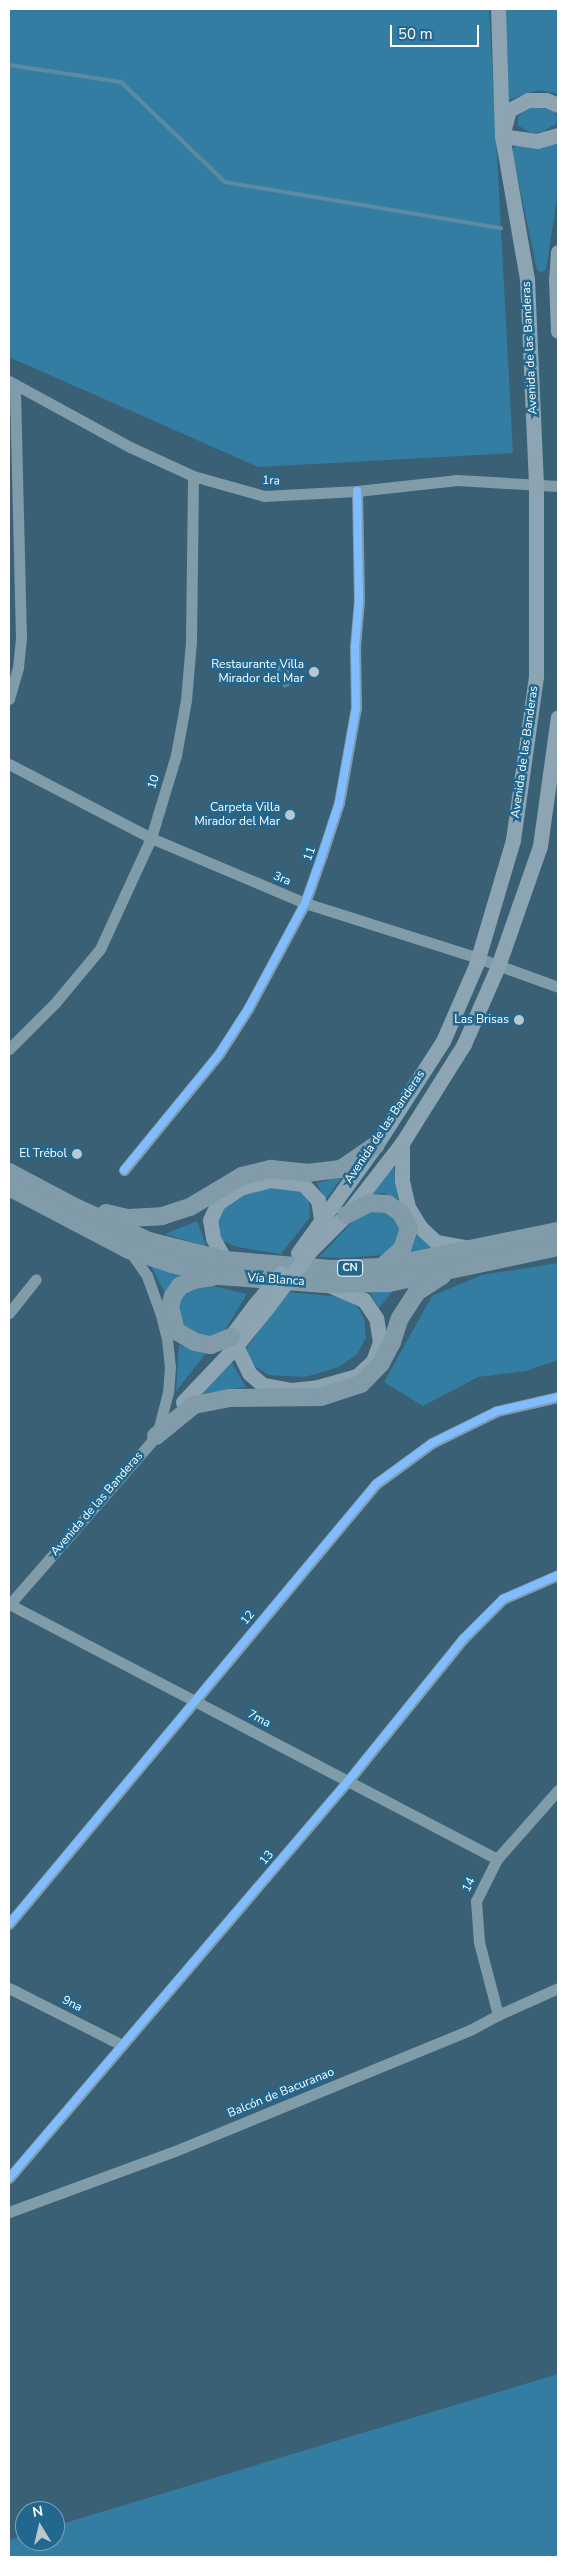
<!DOCTYPE html>
<html>
<head>
<meta charset="utf-8">
<style>
  body { margin:0 }
  #map { position:relative; width:567px; height:2566px; overflow:hidden; background:#3a6076; font-family:"Nunito Sans",sans-serif }
  div>[style] { position:absolute }
  [style*='--x'] { left:calc(var(--x)*1px); top:calc(var(--y)*1px); width:calc(var(--w)*1px); rotate:calc(var(--a)*1deg) }
  .green>* { inset:0; background:#337da2 }
  .water>* { inset:0; background:#5c8aa3 }
  .stream>* { height:4px; margin:-2px; padding:0 2px; transform-origin:2px; border-radius:2px; background:#5c8aa3 }
  .minor>* { height:11px; margin:-5.5px; padding:0 5.5px; transform-origin:5.5px; border-radius:5.5px; background:#819ca9 }
  .major>* { height:15px; margin:-7.5px; padding:0 7.5px; transform-origin:7.5px; border-radius:7.5px; background:#8da4b2 }
  .highway>* { height:18px; margin:-9px; padding:0 9px; transform-origin:9px; border-radius:9px; background:#819ba9 }
  .major-bridge>* { height:15px; margin:-7.5px; padding:0 7.5px; transform-origin:7.5px; border-radius:7.5px; background:#8da4b2 }
  .cycleway>* { height:8px; margin:-4px; padding:0 4px; transform-origin:4px; border-radius:4px; background:#80bcff }
  .dots>* { width:14px; height:14px; translate:-50% -50%; box-sizing:border-box; border:2px solid #21678e; border-radius:50% }
  span { translate:-50% -50%; white-space:nowrap; text-align:center; line-height:1.15; -webkit-text-stroke:5px #21678e; paint-order:stroke }
  .shield-label span { padding:1px 4px; background:#21678e; border:1px solid; border-radius:4px; -webkit-text-stroke-width:0 }
  .shield-label { font-size:11px; color:#fff; font-weight:700 }
  .street-label { font-size:12px; color:#fff }
  .poi-label { font-size:12px; color:#fff }
  .right { translate:-100% -50%; text-align:right }
  .frame { position:absolute; inset:0; border:10px solid #fff; pointer-events:none }
  .north { position:absolute; left:15px; top:2501px; width:50px; height:50px; box-sizing:border-box; background:#21678e; border:1px solid #7aa4bb; border-radius:50%; rotate:351deg; font-size:14px; font-weight:700; line-height:20px; text-align:center; color:#fff }
  .north::after { content:''; display:block; margin:auto; width:18px; height:22px; background:#bac7cf; clip-path:polygon(50% 0,100% 100%,50% 72%,0 100%) }
  .scale { position:absolute; left:390px; top:25px; width:89px; height:22px; box-sizing:border-box; border:2px solid #fff; border-top:0; padding-left:6px; font-size:15px; line-height:18px; white-space:nowrap; color:#fff; -webkit-text-stroke:4px #21678e; paint-order:stroke }
</style>
</head>
<body>
<div id="map">
  <div class="green">
    <i style="clip-path:polygon(9px 9px,489px 9px,513px 453px,258px 467px,9px 357px)"></i>
    <i style="clip-path:polygon(505px 9px,558px 9px,558px 94px,538px 90px,508px 100px)"></i>
    <i style="clip-path:polygon(534px 107px,542px 107px,553px 111px,557px 117px,557px 123px,543px 132px,532px 133px,525px 130px,518px 125px,518px 117px,524px 110px)"></i>
    <i style="clip-path:polygon(558px 144px,558px 191px,546px 270px,541px 273px,537px 270px,513px 156px,513px 148px,518px 145px,539px 148px)"></i>
    <i style="clip-path:polygon(394px 1167px,398px 1199px,384px 1193px,372px 1194px)"></i>
    <i style="clip-path:polygon(342px 1177px,326px 1199px,316px 1183px)"></i>
    <i style="clip-path:polygon(289px 1187px,304px 1192px,309px 1203px,310px 1217px,281px 1254px,237px 1247px,221px 1240px,215px 1225px,222px 1208px,239px 1194px,266px 1188px)"></i>
    <i style="clip-path:polygon(368px 1210px,383px 1211px,395px 1218px,400px 1229px,399px 1241px,382px 1255px,343px 1258px,319px 1257px,355px 1219px)"></i>
    <i style="clip-path:polygon(197px 1221px,206px 1246px,165px 1234px)"></i>
    <i style="clip-path:polygon(416px 1234px,437px 1249px,409px 1257px)"></i>
    <i style="clip-path:polygon(558px 1263px,558px 1360px,526px 1371px,478px 1377px,423px 1406px,384px 1382px,432px 1296px,482px 1275px)"></i>
    <i style="clip-path:polygon(151px 1266px,181px 1275px,165px 1293px)"></i>
    <i style="clip-path:polygon(194px 1286px,213px 1286px,247px 1294px,225px 1330px,212px 1335px,198px 1336px,183px 1329px,176px 1319px,181px 1293px)"></i>
    <i style="clip-path:polygon(395px 1288px,379px 1308px,370px 1293px)"></i>
    <i style="clip-path:polygon(288px 1292px,340px 1297px,357px 1306px,364px 1318px,366px 1338px,357px 1354px,339px 1367px,305px 1377px,268px 1375px,252px 1364px,245px 1350px)"></i>
    <i style="clip-path:polygon(179px 1345px,208px 1351px,176px 1391px)"></i>
    <i style="clip-path:polygon(230px 1360px,246px 1387px,201px 1394px)"></i>
    <i style="clip-path:polygon(558px 2374px,558px 2557px,9px 2557px,9px 2540px,25px 2535px,25px 2541px,55px 2541px,55px 2526px)"></i>
  </div>
  <div class="water">
    <i style="clip-path:polygon(285px 662px,295px 683px,284px 688px,275px 667px)"></i>
  </div>
  <div class="stream">
    <i style="--x:9;--y:65;--w:113;--a:8.6"></i>
    <i style="--x:121;--y:82;--w:144;--a:43.9"></i>
    <i style="--x:225;--y:182;--w:280;--a:9.5"></i>
  </div>
  <div class="minor">
    <i style="--x:9;--y:381;--w:138;--a:28.6"></i>
    <i style="--x:130;--y:447;--w:69;--a:24.7"></i>
    <i style="--x:193;--y:476;--w:74;--a:15.7"></i>
    <i style="--x:264;--y:496;--w:93;--a:-3.1"></i>
    <i style="--x:357;--y:491;--w:101;--a:-6.3"></i>
    <i style="--x:457;--y:480;--w:101;--a:3.4"></i>
    <i style="--x:9;--y:699;--w:33;--a:-74"></i>
    <i style="--x:18;--y:667;--w:29;--a:-84"></i>
    <i style="--x:21;--y:638;--w:254;--a:-91.4"></i>
    <i style="--x:9;--y:764;--w:160;--a:27.5"></i>
    <i style="--x:151;--y:838;--w:167;--a:22.9"></i>
    <i style="--x:305;--y:903;--w:182;--a:17.6"></i>
    <i style="--x:478;--y:958;--w:85;--a:19.9"></i>
    <i style="--x:9;--y:1049;--w:65;--a:-45"></i>
    <i style="--x:55;--y:1003;--w:70;--a:-50.2"></i>
    <i style="--x:100;--y:949;--w:122;--a:-65.3"></i>
    <i style="--x:151;--y:838;--w:87;--a:-73.2"></i>
    <i style="--x:176;--y:755;--w:56;--a:-79.7"></i>
    <i style="--x:186;--y:700;--w:58;--a:-85.1"></i>
    <i style="--x:191;--y:642;--w:166;--a:-89.3"></i>
    <i style="--x:124;--y:1170;--w:150;--a:-50.7"></i>
    <i style="--x:219;--y:1054;--w:54;--a:-57.2"></i>
    <i style="--x:248;--y:1009;--w:120;--a:-61.7"></i>
    <i style="--x:305;--y:903;--w:51;--a:-70.5"></i>
    <i style="--x:322;--y:855;--w:55;--a:-71.9"></i>
    <i style="--x:339;--y:803;--w:97;--a:-79.9"></i>
    <i style="--x:356;--y:708;--w:61;--a:-90.9"></i>
    <i style="--x:355;--y:647;--w:46;--a:-85"></i>
    <i style="--x:359;--y:601;--w:110;--a:-91"></i>
    <i style="--x:129;--y:1250;--w:32;--a:55"></i>
    <i style="--x:147;--y:1276;--w:37;--a:70"></i>
    <i style="--x:160;--y:1311;--w:29;--a:76"></i>
    <i style="--x:167;--y:1339;--w:27;--a:84"></i>
    <i style="--x:170;--y:1366;--w:26;--a:94"></i>
    <i style="--x:168;--y:1392;--w:44;--a:104.3"></i>
    <i style="--x:9;--y:1313;--w:43;--a:-51.5"></i>
    <i style="--x:9;--y:1604;--w:551;--a:27.59"></i>
    <i style="--x:9;--y:1605;--w:231;--a:-48.9"></i>
    <i style="--x:9;--y:1924;--w:573;--a:-50.17"></i>
    <i style="--x:376;--y:1484;--w:69;--a:-36.2"></i>
    <i style="--x:432;--y:1443;--w:72;--a:-26.2"></i>
    <i style="--x:497;--y:1411;--w:63;--a:-12.9"></i>
    <i style="--x:9;--y:1988;--w:127;--a:26.8"></i>
    <i style="--x:498;--y:2015;--w:75;--a:-104.6"></i>
    <i style="--x:479;--y:1942;--w:41;--a:-94.2"></i>
    <i style="--x:476;--y:1901;--w:47;--a:-63.4"></i>
    <i style="--x:497;--y:1859;--w:92;--a:-48.5"></i>
    <i style="--x:9;--y:2178;--w:522;--a:-49.51"></i>
    <i style="--x:348;--y:1781;--w:183;--a:-51"></i>
    <i style="--x:463;--y:1639;--w:57;--a:-45"></i>
    <i style="--x:503;--y:1599;--w:60;--a:-23.6"></i>
    <i style="--x:9;--y:2212;--w:177;--a:-20.2"></i>
    <i style="--x:175;--y:2151;--w:319;--a:-22.3"></i>
    <i style="--x:470;--y:2030;--w:32;--a:-28"></i>
    <i style="--x:498;--y:2015;--w:66;--a:-24.2"></i>
  </div>
  <div class="major">
    <i style="--x:558;--y:105;--w:13;--a:-157"></i>
    <i style="--x:546;--y:100;--w:18;--a:180"></i>
    <i style="--x:528;--y:100;--w:21;--a:152"></i>
    <i style="--x:509;--y:110;--w:27;--a:105"></i>
    <i style="--x:502;--y:136;--w:35;--a:8"></i>
    <i style="--x:537;--y:141;--w:22;--a:-16"></i>
    <i style="--x:558;--y:252;--w:27;--a:94"></i>
    <i style="--x:556;--y:279;--w:52;--a:87.8"></i>
    <i style="--x:402;--y:1143;--w:38;--a:90"></i>
    <i style="--x:402;--y:1181;--w:27;--a:77"></i>
    <i style="--x:408;--y:1207;--w:23;--a:59"></i>
    <i style="--x:420;--y:1227;--w:22;--a:43"></i>
    <i style="--x:436;--y:1242;--w:34;--a:10"></i>
    <i style="--x:310;--y:1251;--w:51;--a:-45"></i>
    <i style="--x:346;--y:1215;--w:91;--a:-52.1"></i>
    <i style="--x:402;--y:1143;--w:117;--a:-57.9"></i>
    <i style="--x:464;--y:1044;--w:85;--a:-66.4"></i>
    <i style="--x:498;--y:966;--w:127;--a:-70.7"></i>
    <i style="--x:540;--y:846;--w:130;--a:-82.1"></i>
    <i style="--x:298;--y:1253;--w:133;--a:-54.2"></i>
    <i style="--x:376;--y:1145;--w:124;--a:-57.2"></i>
    <i style="--x:443;--y:1041;--w:83;--a:-66.5"></i>
    <i style="--x:476;--y:965;--w:130;--a:-73.5"></i>
    <i style="--x:513;--y:840;--w:166;--a:-82"></i>
    <i style="--x:536;--y:676;--w:191;--a:-90"></i>
    <i style="--x:536;--y:485;--w:206;--a:-92.5"></i>
    <i style="--x:527;--y:279;--w:145;--a:-99.9"></i>
    <i style="--x:502;--y:136;--w:127;--a:-91.8"></i>
    <i style="--x:225;--y:1260;--w:25;--a:-119"></i>
    <i style="--x:213;--y:1238;--w:18;--a:-99"></i>
    <i style="--x:210;--y:1220;--w:19;--a:-65"></i>
    <i style="--x:218;--y:1203;--w:27;--a:-34"></i>
    <i style="--x:240;--y:1188;--w:31;--a:-15"></i>
    <i style="--x:270;--y:1180;--w:33;--a:7"></i>
    <i style="--x:303;--y:1184;--w:22;--a:47"></i>
    <i style="--x:318;--y:1200;--w:18;--a:81"></i>
    <i style="--x:234;--y:1332;--w:36;--a:-53"></i>
    <i style="--x:236;--y:1346;--w:30;--a:64"></i>
    <i style="--x:249;--y:1373;--w:18;--a:41"></i>
    <i style="--x:263;--y:1385;--w:28;--a:10"></i>
    <i style="--x:291;--y:1390;--w:27;--a:-6"></i>
    <i style="--x:318;--y:1387;--w:41;--a:-15.8"></i>
    <i style="--x:357;--y:1376;--w:22;--a:-43"></i>
    <i style="--x:373;--y:1361;--w:20;--a:-70"></i>
    <i style="--x:380;--y:1342;--w:24;--a:-99"></i>
    <i style="--x:376;--y:1318;--w:22;--a:-124"></i>
    <i style="--x:364;--y:1300;--w:38;--a:-157"></i>
    <i style="--x:183;--y:1402;--w:77;--a:-46.6"></i>
    <i style="--x:236;--y:1346;--w:48;--a:-51"></i>
  </div>
  <div class="highway">
    <i style="--x:9;--y:1172;--w:75;--a:27.9"></i>
    <i style="--x:75;--y:1207;--w:81;--a:24.7"></i>
    <i style="--x:149;--y:1241;--w:78;--a:14"></i>
    <i style="--x:225;--y:1260;--w:107;--a:4.8"></i>
    <i style="--x:332;--y:1269;--w:50;--a:-2.3"></i>
    <i style="--x:382;--y:1267;--w:180;--a:-11.6"></i>
    <i style="--x:9;--y:1187;--w:136;--a:27.7"></i>
    <i style="--x:129;--y:1250;--w:45;--a:18"></i>
    <i style="--x:172;--y:1264;--w:49;--a:14.3"></i>
    <i style="--x:219;--y:1276;--w:106;--a:4.3"></i>
    <i style="--x:325;--y:1284;--w:64;--a:-0.9"></i>
    <i style="--x:389;--y:1283;--w:173;--a:-12"></i>
    <i style="--x:106;--y:1213;--w:23;--a:13"></i>
    <i style="--x:128;--y:1218;--w:34;--a:-3"></i>
    <i style="--x:162;--y:1216;--w:29;--a:-18"></i>
    <i style="--x:190;--y:1207;--w:61;--a:-30.8"></i>
    <i style="--x:242;--y:1176;--w:30;--a:-14"></i>
    <i style="--x:271;--y:1169;--w:36;--a:6"></i>
    <i style="--x:307;--y:1173;--w:34;--a:-7"></i>
    <i style="--x:341;--y:1169;--w:42;--a:-34.4"></i>
    <i style="--x:346;--y:1215;--w:27;--a:-27"></i>
    <i style="--x:370;--y:1203;--w:18;--a:3"></i>
    <i style="--x:388;--y:1204;--w:16;--a:35"></i>
    <i style="--x:401;--y:1213;--w:17;--a:62"></i>
    <i style="--x:409;--y:1228;--w:22;--a:108"></i>
    <i style="--x:402;--y:1249;--w:25;--a:138"></i>
    <i style="--x:212;--y:1277;--w:18;--a:171"></i>
    <i style="--x:194;--y:1280;--w:15;--a:157"></i>
    <i style="--x:180;--y:1286;--w:12;--a:125"></i>
    <i style="--x:173;--y:1296;--w:11;--a:105"></i>
    <i style="--x:170;--y:1307;--w:25;--a:76"></i>
    <i style="--x:176;--y:1331;--w:22;--a:30"></i>
    <i style="--x:195;--y:1342;--w:16;--a:11"></i>
    <i style="--x:211;--y:1345;--w:22;--a:-22"></i>
    <i style="--x:156;--y:1436;--w:49;--a:-39.2"></i>
    <i style="--x:194;--y:1405;--w:37;--a:-11"></i>
    <i style="--x:230;--y:1398;--w:91;--a:-0.6"></i>
    <i style="--x:321;--y:1397;--w:42;--a:-18"></i>
    <i style="--x:361;--y:1384;--w:29;--a:-46"></i>
    <i style="--x:381;--y:1363;--w:24;--a:-62"></i>
    <i style="--x:392;--y:1342;--w:25;--a:-72"></i>
    <i style="--x:400;--y:1318;--w:31;--a:-57"></i>
    <i style="--x:417;--y:1292;--w:30;--a:-33"></i>
  </div>
  <div class="major-bridge">
    <i style="--x:256;--y:1303;--w:39;--a:-50"></i>
    <i style="--x:266;--y:1309;--w:73;--a:-52.8"></i>
  </div>
  <div class="cycleway">
    <i style="--x:124;--y:1170;--w:150;--a:-50.7"></i>
    <i style="--x:219;--y:1054;--w:54;--a:-57.2"></i>
    <i style="--x:248;--y:1009;--w:120;--a:-61.7"></i>
    <i style="--x:305;--y:903;--w:51;--a:-70.5"></i>
    <i style="--x:322;--y:855;--w:55;--a:-71.9"></i>
    <i style="--x:339;--y:803;--w:97;--a:-79.9"></i>
    <i style="--x:356;--y:708;--w:61;--a:-90.9"></i>
    <i style="--x:355;--y:647;--w:46;--a:-85"></i>
    <i style="--x:359;--y:601;--w:110;--a:-91"></i>
    <i style="--x:9;--y:1924;--w:573;--a:-50.17"></i>
    <i style="--x:376;--y:1484;--w:69;--a:-36.2"></i>
    <i style="--x:432;--y:1443;--w:72;--a:-26.2"></i>
    <i style="--x:497;--y:1411;--w:63;--a:-12.9"></i>
    <i style="--x:9;--y:2178;--w:522;--a:-49.51"></i>
    <i style="--x:348;--y:1781;--w:183;--a:-51"></i>
    <i style="--x:463;--y:1639;--w:57;--a:-45"></i>
    <i style="--x:503;--y:1599;--w:60;--a:-23.6"></i>
  </div>
  <div class="dots">
    <i style="left:314px;top:672px;background:#bac7cf"></i>
    <i style="left:290px;top:815px;background:#bac7cf"></i>
    <i style="left:519px;top:1020px;background:#bac7cf"></i>
    <i style="left:77px;top:1154px;background:#bac7cf"></i>
  </div>
  <div class="shield-label">
    <span style="left:350px;top:1268px">CN</span>
  </div>
  <div class="street-label">
    <span style="left:530px;top:348px;rotate:-93deg">Avenida de las Banderas</span>
    <span style="left:271px;top:481px;rotate:2deg">1ra</span>
    <span style="left:525px;top:752px;rotate:-82deg">Avenida de las Banderas</span>
    <span style="left:154px;top:782px;rotate:-73deg">10</span>
    <span style="left:310px;top:854px;rotate:-71deg">11</span>
    <span style="left:282px;top:879px;rotate:23deg">3ra</span>
    <span style="left:385px;top:1127px;rotate:-56deg">Avenida de las Banderas</span>
    <span style="left:276px;top:1280px;rotate:4deg">Vía Blanca</span>
    <span style="left:97px;top:1504px;rotate:-49deg">Avenida de las Banderas</span>
    <span style="left:248px;top:1618px;rotate:-50deg">12</span>
    <span style="left:259px;top:1719px;rotate:28deg">7ma</span>
    <span style="left:267px;top:1858px;rotate:-49deg">13</span>
    <span style="left:469px;top:1885px;rotate:-64deg">14</span>
    <span style="left:72px;top:2004px;rotate:27deg">9na</span>
    <span style="left:281px;top:2093px;rotate:-22deg">Balcón de Bacuranao</span>
  </div>
  <div class="poi-label">
    <span class="right" style="left:304px;top:672px">Restaurante Villa<br>Mirador del Mar</span>
    <span class="right" style="left:280px;top:815px">Carpeta Villa<br>Mirador del Mar</span>
    <span class="right" style="left:509px;top:1020px">Las Brisas</span>
    <span class="right" style="left:67px;top:1154px">El Trébol</span>
  </div>
  <div class="frame"></div>
  <div class="north">N</div>
  <div class="scale">50 m</div>
</div>
</body>
</html>
